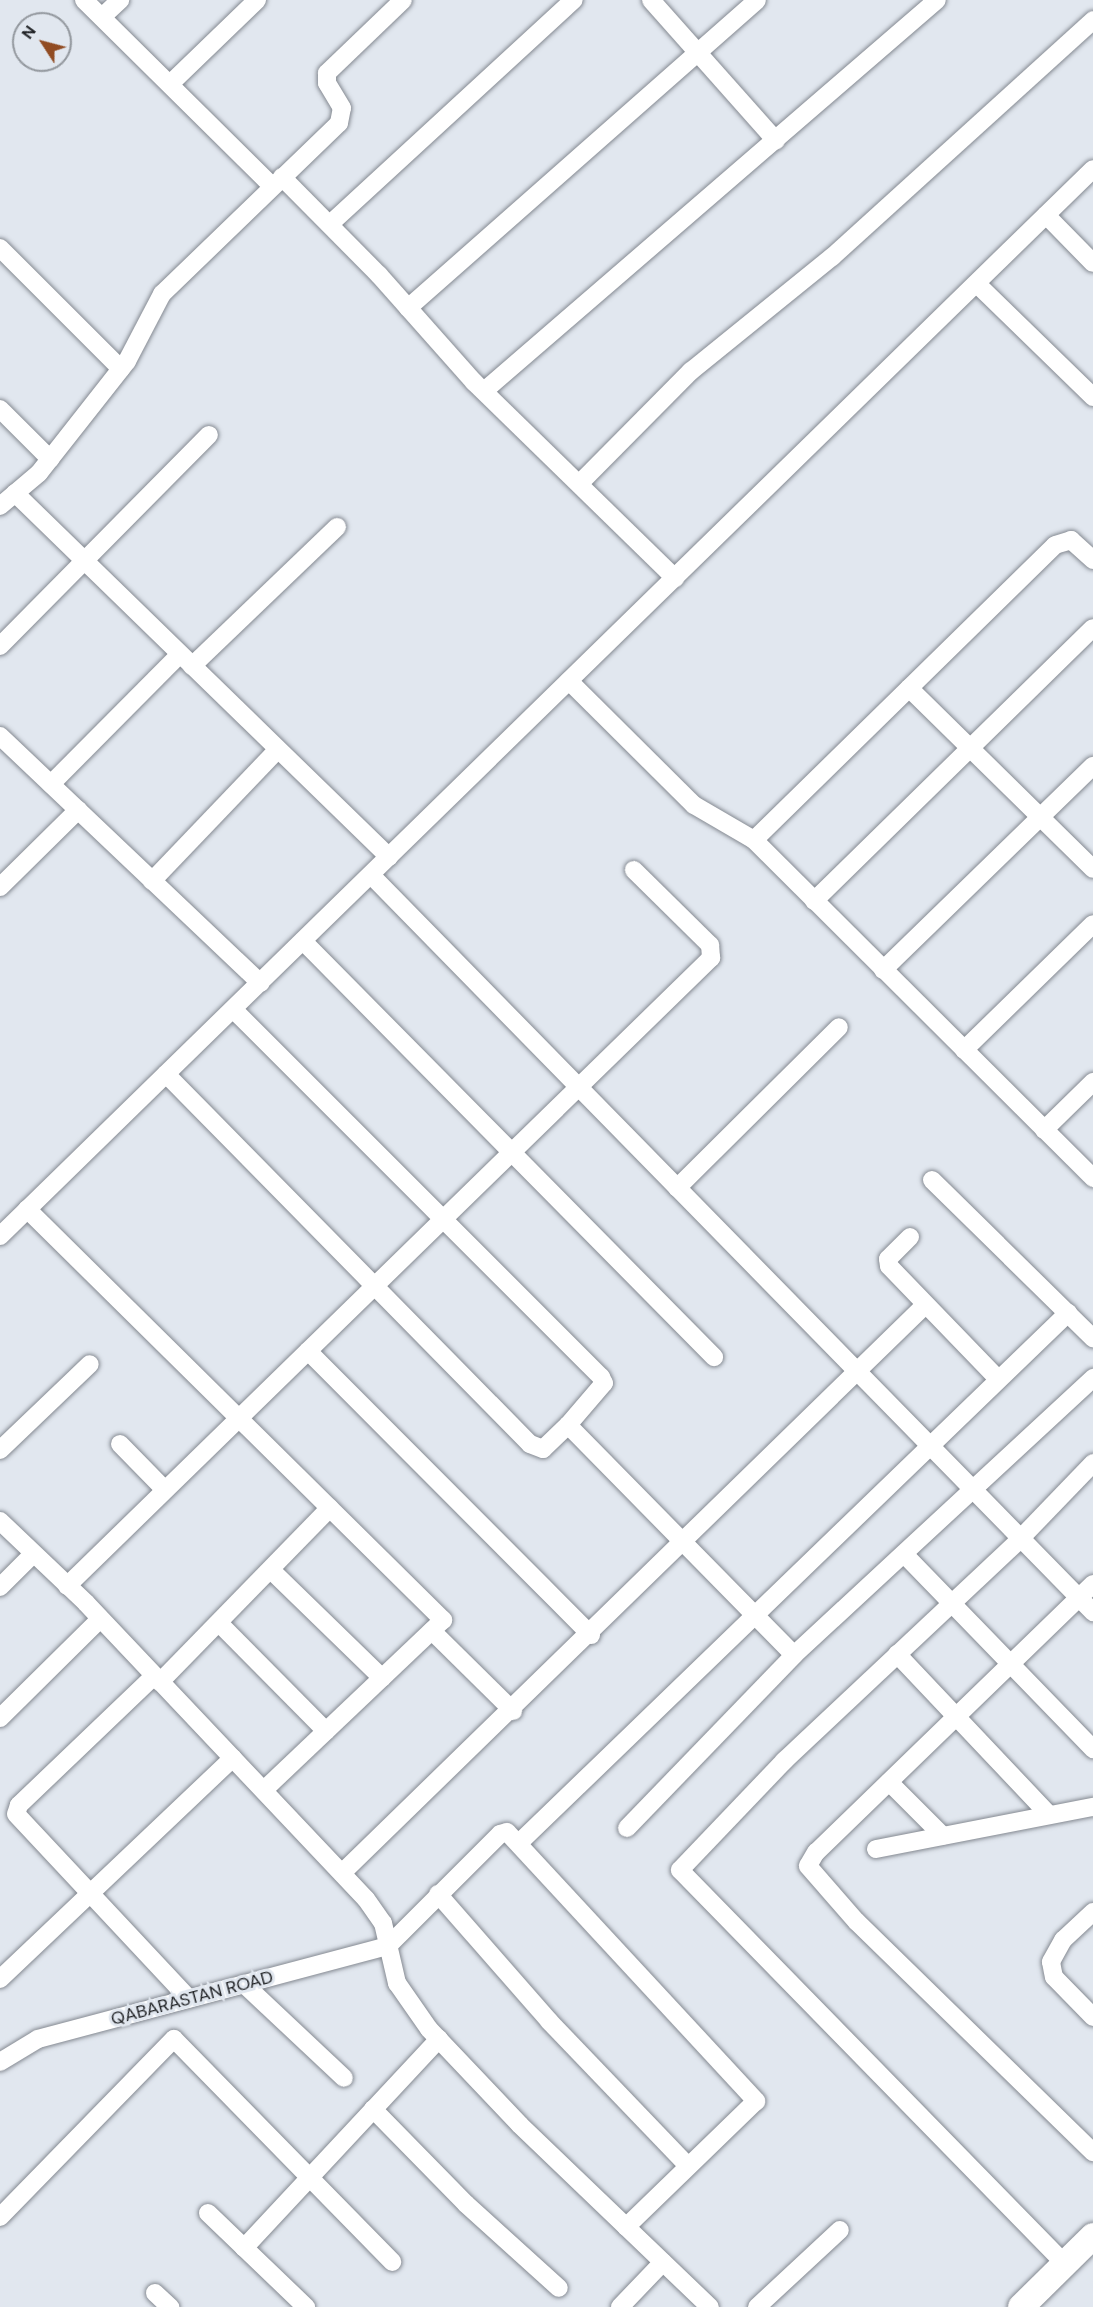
<!DOCTYPE html>
<html>
<head>
<meta charset="utf-8">
<style>
  body { margin:0 }
  #map { position:relative; width:1093px; height:2307px; overflow:hidden; background:#e1e7ef; font-family:"DM Sans",sans-serif }
  div>[style] { position:absolute }
  [style*='--x'] { left:calc(var(--x)*1px); top:calc(var(--y)*1px); width:calc(var(--w)*1px); rotate:calc(var(--a)*1deg) }
  .roads { filter:drop-shadow(0 0 2px #848991) drop-shadow(0 0 2px #848991) }
  .street>* { height:18px; margin:-9px; padding:0 9px; transform-origin:9px; border-radius:9px; background:#fff }
  .secondary>* { height:26px; margin:-13px; padding:0 13px; transform-origin:13px; border-radius:13px; background:#fff }
  span { translate:-50% -50%; white-space:nowrap; text-align:center; line-height:1.15; -webkit-text-stroke:6px #e1e7ef; paint-order:stroke }
  .street-label { font-size:18px; color:#1f2124 }
  .north { position:absolute; left:12px; top:12px; width:60px; height:60px; box-sizing:border-box; background:#e1e7ef; border:2px solid #93989e; border-radius:50%; rotate:306deg; font-size:16px; font-weight:700; line-height:24px; text-align:center; color:#1f2124 }
  .north::after { content:''; display:block; margin:auto; width:21px; height:27px; background:#914c23; clip-path:polygon(50% 0,100% 100%,50% 72%,0 100%) }
</style>
</head>
<body>
<div id="map">
  <div class="roads">
    <div class="street">
      <i style="--x:84;--y:0;--w:264;--a:44.7"></i>
      <i style="--x:651;--y:0;--w:188;--a:48.4"></i>
      <i style="--x:102;--y:17;--w:25;--a:-43"></i>
      <i style="--x:170;--y:84;--w:121;--a:-44"></i>
      <i style="--x:282;--y:177;--w:138;--a:45.3"></i>
      <i style="--x:379;--y:275;--w:143;--a:48.4"></i>
      <i style="--x:474;--y:382;--w:281;--a:44.3"></i>
      <i style="--x:1046;--y:215;--w:67;--a:45.6"></i>
      <i style="--x:330;--y:224;--w:331;--a:-42.6"></i>
      <i style="--x:0;--y:248;--w:171;--a:45"></i>
      <i style="--x:977;--y:284;--w:162;--a:44.2"></i>
      <i style="--x:408;--y:308;--w:465;--a:-41.4"></i>
      <i style="--x:484;--y:391;--w:598;--a:-40.8"></i>
      <i style="--x:0;--y:409;--w:71;--a:45"></i>
      <i style="--x:580;--y:483;--w:158;--a:-45.3"></i>
      <i style="--x:691;--y:371;--w:181;--a:-39"></i>
      <i style="--x:832;--y:257;--w:353;--a:-42.2"></i>
      <i style="--x:15;--y:493;--w:522;--a:44.22"></i>
      <i style="--x:0;--y:506;--w:51;--a:-40.2"></i>
      <i style="--x:39;--y:473;--w:142;--a:-51.8"></i>
      <i style="--x:127;--y:361;--w:76;--a:-62.4"></i>
      <i style="--x:162;--y:294;--w:246;--a:-44"></i>
      <i style="--x:339;--y:123;--w:15;--a:-79"></i>
      <i style="--x:342;--y:108;--w:29;--a:-121"></i>
      <i style="--x:327;--y:83;--w:10;--a:-90"></i>
      <i style="--x:327;--y:73;--w:105;--a:-43.8"></i>
      <i style="--x:0;--y:646;--w:297;--a:-45.3"></i>
      <i style="--x:192;--y:666;--w:201;--a:-43.8"></i>
      <i style="--x:569;--y:681;--w:176;--a:44.8"></i>
      <i style="--x:694;--y:805;--w:69;--a:30.3"></i>
      <i style="--x:754;--y:840;--w:479;--a:44.9"></i>
      <i style="--x:909;--y:688;--w:258;--a:44.5"></i>
      <i style="--x:0;--y:736;--w:359;--a:43.5"></i>
      <i style="--x:51;--y:784;--w:183;--a:-45.2"></i>
      <i style="--x:754;--y:840;--w:421;--a:-44.4"></i>
      <i style="--x:1055;--y:545;--w:17;--a:-17"></i>
      <i style="--x:1071;--y:540;--w:30;--a:42"></i>
      <i style="--x:371;--y:875;--w:1032;--a:45.59"></i>
      <i style="--x:152;--y:881;--w:182;--a:-46.3"></i>
      <i style="--x:0;--y:887;--w:110;--a:-44.6"></i>
      <i style="--x:814;--y:901;--w:390;--a:-44.4"></i>
      <i style="--x:303;--y:941;--w:585;--a:45.35"></i>
      <i style="--x:883;--y:970;--w:293;--a:-44.2"></i>
      <i style="--x:964;--y:1050;--w:180;--a:-44.3"></i>
      <i style="--x:166;--y:1074;--w:519;--a:45.47"></i>
      <i style="--x:530;--y:1444;--w:14;--a:21"></i>
      <i style="--x:543;--y:1449;--w:35;--a:-44"></i>
      <i style="--x:568;--y:1425;--w:55;--a:-49.4"></i>
      <i style="--x:604;--y:1383;--w:7;--a:-117"></i>
      <i style="--x:601;--y:1377;--w:520;--a:-135"></i>
      <i style="--x:1044;--y:1130;--w:69;--a:-44.4"></i>
      <i style="--x:932;--y:1180;--w:226;--a:44.5"></i>
      <i style="--x:677;--y:1188;--w:228;--a:-44.8"></i>
      <i style="--x:27;--y:1209;--w:585;--a:44.65"></i>
      <i style="--x:443;--y:1620;--w:247;--a:136.5"></i>
      <i style="--x:0;--y:1236;--w:1527;--a:-44.31"></i>
      <i style="--x:910;--y:1237;--w:31;--a:135"></i>
      <i style="--x:888;--y:1259;--w:7;--a:82"></i>
      <i style="--x:889;--y:1266;--w:157;--a:46"></i>
      <i style="--x:308;--y:1351;--w:401;--a:45.1"></i>
      <i style="--x:568;--y:1425;--w:322;--a:45.5"></i>
      <i style="--x:120;--y:1444;--w:64;--a:45.6"></i>
      <i style="--x:0;--y:1450;--w:124;--a:-43.7"></i>
      <i style="--x:0;--y:1521;--w:119;--a:43.6"></i>
      <i style="--x:86;--y:1603;--w:407;--a:46.6"></i>
      <i style="--x:366;--y:1899;--w:29;--a:55"></i>
      <i style="--x:383;--y:1923;--w:62;--a:76.9"></i>
      <i style="--x:397;--y:1983;--w:56;--a:55.2"></i>
      <i style="--x:429;--y:2029;--w:132;--a:46.5"></i>
      <i style="--x:520;--y:2125;--w:263;--a:43.8"></i>
      <i style="--x:904;--y:1554;--w:272;--a:45.9"></i>
      <i style="--x:271;--y:1570;--w:155;--a:44.2"></i>
      <i style="--x:1093;--y:1584;--w:385;--a:135.9"></i>
      <i style="--x:816;--y:1852;--w:16;--a:120"></i>
      <i style="--x:808;--y:1866;--w:73;--a:48.9"></i>
      <i style="--x:856;--y:1921;--w:331;--a:44.3"></i>
      <i style="--x:67;--y:1586;--w:900;--a:-44.28"></i>
      <i style="--x:711;--y:958;--w:13;--a:-94"></i>
      <i style="--x:710;--y:945;--w:107;--a:-135.4"></i>
      <i style="--x:0;--y:1587;--w:47;--a:-45"></i>
      <i style="--x:219;--y:1623;--w:152;--a:45.3"></i>
      <i style="--x:432;--y:1631;--w:114;--a:44.6"></i>
      <i style="--x:897;--y:1654;--w:221;--a:46.6"></i>
      <i style="--x:154;--y:1676;--w:187;--a:136.3"></i>
      <i style="--x:19;--y:1805;--w:9;--a:108"></i>
      <i style="--x:16;--y:1814;--w:253;--a:46.9"></i>
      <i style="--x:160;--y:1682;--w:243;--a:-45.7"></i>
      <i style="--x:0;--y:1718;--w:141;--a:-44.7"></i>
      <i style="--x:889;--y:1782;--w:76;--a:45"></i>
      <i style="--x:627;--y:1828;--w:240;--a:-46"></i>
      <i style="--x:794;--y:1655;--w:408;--a:-42.8"></i>
      <i style="--x:520;--y:1842;--w:762;--a:-43.99"></i>
      <i style="--x:876;--y:1849;--w:221;--a:-11"></i>
      <i style="--x:342;--y:1873;--w:814;--a:-44.25"></i>
      <i style="--x:438;--y:1894;--w:169;--a:48.8"></i>
      <i style="--x:549;--y:2021;--w:199;--a:46.2"></i>
      <i style="--x:1093;--y:1912;--w:41;--a:137"></i>
      <i style="--x:1063;--y:1940;--w:25;--a:119"></i>
      <i style="--x:1051;--y:1962;--w:15;--a:79"></i>
      <i style="--x:1054;--y:1977;--w:56;--a:45.7"></i>
      <i style="--x:0;--y:1979;--w:321;--a:-43.5"></i>
      <i style="--x:244;--y:1984;--w:137;--a:43.2"></i>
      <i style="--x:0;--y:2062;--w:44;--a:-31.2"></i>
      <i style="--x:38;--y:2039;--w:362;--a:-14.9"></i>
      <i style="--x:388;--y:1946;--w:158;--a:-45"></i>
      <i style="--x:500;--y:1834;--w:7;--a:-16"></i>
      <i style="--x:507;--y:1832;--w:367;--a:47.2"></i>
      <i style="--x:756;--y:2101;--w:181;--a:135.9"></i>
      <i style="--x:373;--y:2109;--w:133;--a:45.6"></i>
      <i style="--x:466;--y:2204;--w:125;--a:42.1"></i>
      <i style="--x:208;--y:2213;--w:136;--a:43.8"></i>
      <i style="--x:0;--y:2217;--w:249;--a:-45.7"></i>
      <i style="--x:174;--y:2039;--w:312;--a:45.6"></i>
      <i style="--x:244;--y:2248;--w:286;--a:-47"></i>
      <i style="--x:1065;--y:2264;--w:551;--a:-134.34"></i>
      <i style="--x:680;--y:1870;--w:151;--a:-46.3"></i>
      <i style="--x:784;--y:1761;--w:323;--a:-43.2"></i>
      <i style="--x:1019;--y:1540;--w:107;--a:-46.1"></i>
      <i style="--x:155;--y:2293;--w:21;--a:43"></i>
      <i style="--x:620;--y:2307;--w:62;--a:-46.3"></i>
      <i style="--x:757;--y:2307;--w:113;--a:-42.9"></i>
    </div>
    <div class="secondary">
      <i style="--x:1021;--y:2307;--w:101;--a:-44.6"></i>
    </div>
  </div>
  <div class="street-label">
    <span style="left:192px;top:1998px;rotate:-15deg">QABARASTAN ROAD</span>
  </div>
  <div class="north">N</div>
</div>
</body>
</html>
